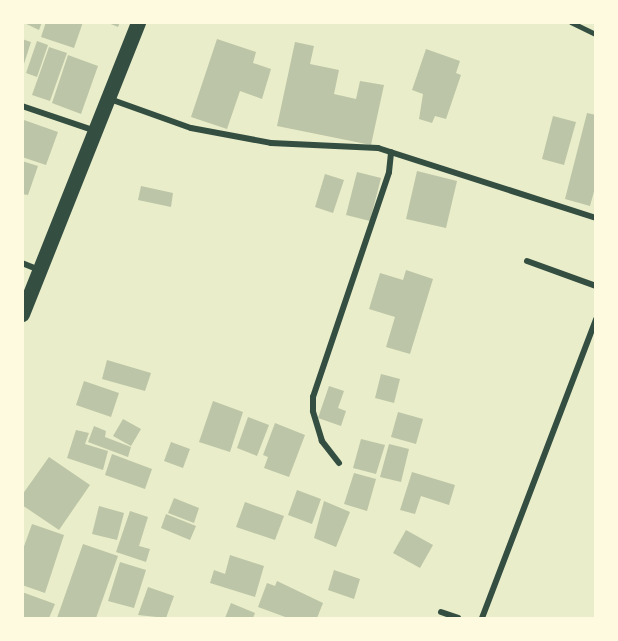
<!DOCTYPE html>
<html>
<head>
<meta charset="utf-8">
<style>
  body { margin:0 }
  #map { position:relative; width:618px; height:641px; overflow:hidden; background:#e9edc9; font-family:Mulish,sans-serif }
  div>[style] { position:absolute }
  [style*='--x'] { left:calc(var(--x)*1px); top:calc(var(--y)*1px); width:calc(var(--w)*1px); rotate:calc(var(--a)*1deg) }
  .building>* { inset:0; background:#bcc5a7 }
  .service>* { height:4.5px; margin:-2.25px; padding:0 2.25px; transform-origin:2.25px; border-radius:2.25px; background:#344e41 }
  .minor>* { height:6px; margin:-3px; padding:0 3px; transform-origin:3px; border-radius:3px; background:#344e41 }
  .primary>* { height:15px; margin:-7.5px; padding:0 7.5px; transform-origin:7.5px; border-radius:7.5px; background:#344e41 }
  span { translate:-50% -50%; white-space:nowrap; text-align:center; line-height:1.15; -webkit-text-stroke:4.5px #fefae0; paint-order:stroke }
  .frame { position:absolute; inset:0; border:24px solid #fefae0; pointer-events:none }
</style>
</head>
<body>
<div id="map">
  <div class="building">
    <i style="clip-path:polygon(22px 22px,42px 22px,39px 30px)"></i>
    <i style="clip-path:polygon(46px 22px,83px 22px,74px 48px,41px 37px)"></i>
    <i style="clip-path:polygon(106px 22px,120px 22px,118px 27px)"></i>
    <i style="clip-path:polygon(22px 39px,31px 42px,23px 67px,22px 67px)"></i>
    <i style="clip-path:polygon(217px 39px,256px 52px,253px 63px,271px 69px,262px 99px,240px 91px,227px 129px,191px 117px)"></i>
    <i style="clip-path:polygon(37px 41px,48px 45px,37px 77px,26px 73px)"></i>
    <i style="clip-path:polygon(295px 42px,314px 46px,310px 64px,339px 70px,334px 94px,356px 99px,360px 81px,384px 85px,371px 145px,277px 126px)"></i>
    <i style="clip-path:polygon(49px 47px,67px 53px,50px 101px,32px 95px)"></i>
    <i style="clip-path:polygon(426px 49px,460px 61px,456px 73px,461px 75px,446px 119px,435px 116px,432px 123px,419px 119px,423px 94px,412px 90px)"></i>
    <i style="clip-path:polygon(68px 55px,98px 66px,81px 114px,52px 103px)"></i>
    <i style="clip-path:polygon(587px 113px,596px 115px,596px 184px,590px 206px,565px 199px)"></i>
    <i style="clip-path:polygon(553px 116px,576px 122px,564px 165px,542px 159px)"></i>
    <i style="clip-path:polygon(24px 120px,58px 132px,46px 165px,22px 157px)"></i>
    <i style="clip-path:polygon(22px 161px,38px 166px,28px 195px,22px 194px)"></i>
    <i style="clip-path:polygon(417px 171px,457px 181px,446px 228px,406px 219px)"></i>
    <i style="clip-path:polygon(357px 172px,381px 178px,370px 221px,346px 215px)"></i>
    <i style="clip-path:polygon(325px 174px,344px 180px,333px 213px,315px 207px)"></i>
    <i style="clip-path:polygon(141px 186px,173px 193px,171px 207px,138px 200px)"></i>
    <i style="clip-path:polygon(406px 270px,433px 279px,410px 354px,386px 347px,395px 317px,369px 309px,380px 273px,403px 280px)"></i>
    <i style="clip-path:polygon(107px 360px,151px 373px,145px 391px,102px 379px)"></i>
    <i style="clip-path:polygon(381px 374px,400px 379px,394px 403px,375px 398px)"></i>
    <i style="clip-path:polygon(84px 381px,119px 393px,111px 417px,76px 405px)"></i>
    <i style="clip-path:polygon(329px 386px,344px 391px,338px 408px,346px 411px,341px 426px,318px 418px)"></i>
    <i style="clip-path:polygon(213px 401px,243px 412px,230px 452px,199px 442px)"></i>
    <i style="clip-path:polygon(398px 412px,423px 419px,416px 444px,391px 437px)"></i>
    <i style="clip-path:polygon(248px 417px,269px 425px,257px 456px,237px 448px)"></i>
    <i style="clip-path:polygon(123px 419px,141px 429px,131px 446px,113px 436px)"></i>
    <i style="clip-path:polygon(275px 423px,305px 435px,289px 477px,264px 468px,268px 457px,263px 455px)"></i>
    <i style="clip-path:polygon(94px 426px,106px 431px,105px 437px,131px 447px,128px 457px,88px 442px)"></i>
    <i style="clip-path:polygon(76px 430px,89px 433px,85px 444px,108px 451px,103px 470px,67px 458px)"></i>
    <i style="clip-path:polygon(361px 439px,385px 445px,376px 474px,353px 468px)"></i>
    <i style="clip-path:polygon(171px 442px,190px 449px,183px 468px,164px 461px)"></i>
    <i style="clip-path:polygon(389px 444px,409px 449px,401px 482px,380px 477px)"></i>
    <i style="clip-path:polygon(112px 454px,152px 469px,145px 489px,105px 475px)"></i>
    <i style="clip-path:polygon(49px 457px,90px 485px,59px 530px,22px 505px,22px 495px)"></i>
    <i style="clip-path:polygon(412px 472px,455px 485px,449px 505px,421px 496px,415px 514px,400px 510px)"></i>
    <i style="clip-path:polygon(354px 473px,376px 479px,367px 511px,344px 504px)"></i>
    <i style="clip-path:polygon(297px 490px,321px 499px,312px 524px,288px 515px)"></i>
    <i style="clip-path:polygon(174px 498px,199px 508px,194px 523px,168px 513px)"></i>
    <i style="clip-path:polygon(324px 501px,350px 512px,336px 547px,314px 538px)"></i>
    <i style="clip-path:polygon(245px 502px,284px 516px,275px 540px,236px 527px)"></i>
    <i style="clip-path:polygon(99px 506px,124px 513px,117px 540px,92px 534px)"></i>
    <i style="clip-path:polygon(130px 511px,148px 517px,139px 546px,150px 549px,146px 562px,116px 552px)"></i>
    <i style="clip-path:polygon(166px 514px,196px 526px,190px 540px,161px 528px)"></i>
    <i style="clip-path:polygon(32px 524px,64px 535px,45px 593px,22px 585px,22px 552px)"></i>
    <i style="clip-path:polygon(406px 530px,433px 545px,420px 568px,393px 553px)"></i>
    <i style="clip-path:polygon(83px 544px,118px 556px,96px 618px,57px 618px)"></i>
    <i style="clip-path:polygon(230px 555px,264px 566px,255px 597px,210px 583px,214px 570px,225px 574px)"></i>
    <i style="clip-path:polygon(120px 562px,146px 570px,134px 608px,108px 601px)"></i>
    <i style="clip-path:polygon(334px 570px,360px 579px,354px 599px,328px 590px)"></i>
    <i style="clip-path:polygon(277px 581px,323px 603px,317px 618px,288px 618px,258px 607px,267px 583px,275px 586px)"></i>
    <i style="clip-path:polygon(148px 587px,174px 596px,166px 618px,138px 615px)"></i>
    <i style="clip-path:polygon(22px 592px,55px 604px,49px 618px,22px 618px)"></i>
    <i style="clip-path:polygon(231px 603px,255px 613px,253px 618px,225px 618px)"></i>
  </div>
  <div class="service">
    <i style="--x:571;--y:22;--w:28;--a:26"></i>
  </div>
  <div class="minor">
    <i style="--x:107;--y:98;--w:89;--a:19.7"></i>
    <i style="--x:191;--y:128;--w:81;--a:10.6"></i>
    <i style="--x:271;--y:143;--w:107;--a:2.7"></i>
    <i style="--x:378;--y:148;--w:229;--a:17.8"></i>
    <i style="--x:22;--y:106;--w:75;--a:18.7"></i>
    <i style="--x:527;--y:261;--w:73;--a:19.9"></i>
    <i style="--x:22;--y:263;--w:18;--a:22"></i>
    <i style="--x:339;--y:463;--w:28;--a:-128"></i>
    <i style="--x:322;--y:441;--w:31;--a:-107"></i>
    <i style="--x:313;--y:411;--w:14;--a:-90"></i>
    <i style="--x:313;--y:397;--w:237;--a:-71.3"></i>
    <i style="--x:389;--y:172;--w:20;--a:-84"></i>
    <i style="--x:441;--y:612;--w:18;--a:19"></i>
    <i style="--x:482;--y:618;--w:320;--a:-69.1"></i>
  </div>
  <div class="primary">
    <i style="--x:22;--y:314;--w:314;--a:-68.3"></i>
  </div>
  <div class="frame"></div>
</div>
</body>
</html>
